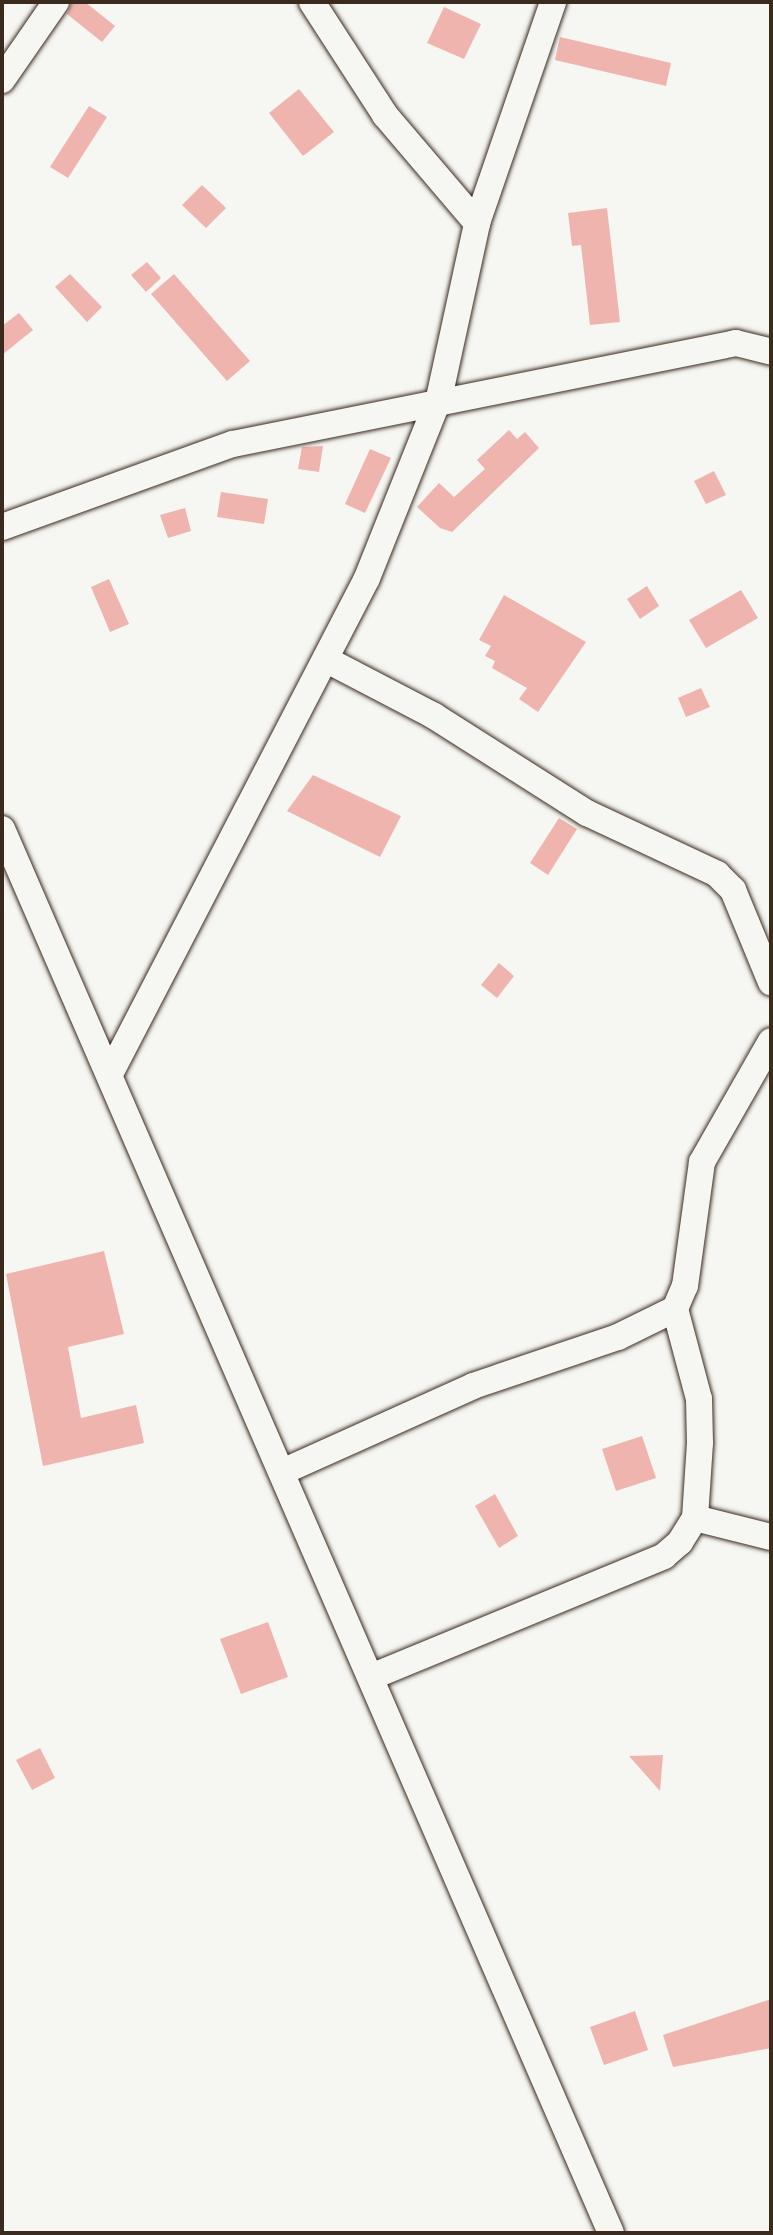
<!DOCTYPE html>
<html>
<head>
<meta charset="utf-8">
<style>
  body { margin:0 }
  #map { position:relative; width:773px; height:2235px; overflow:hidden; background:#f6f6f2; font-family:Mynerve,sans-serif }
  div>[style] { position:absolute }
  [style*='--x'] { left:calc(var(--x)*1px); top:calc(var(--y)*1px); width:calc(var(--w)*1px); rotate:calc(var(--a)*1deg) }
  .building>* { inset:0; background:#f0b4af }
  .roads { filter:drop-shadow(0 0 2px #3b2a1e) drop-shadow(0 0 2px #3b2a1e) }
  .minor>* { height:26px; margin:-13px; padding:0 13px; transform-origin:13px; border-radius:13px; background:#f6f6f2 }
  span { translate:-50% -50%; white-space:nowrap; text-align:center; line-height:1.15; -webkit-text-stroke:6px #f6f6f2; paint-order:stroke }
  .frame { position:absolute; inset:0; border:4px solid #3b2a1e; pointer-events:none }
</style>
</head>
<body>
<div id="map">
  <div class="building">
    <i style="clip-path:polygon(72px 2px,85px 2px,115px 26px,102px 42px,67px 14px)"></i>
    <i style="clip-path:polygon(444px 7px,481px 24px,464px 59px,427px 43px)"></i>
    <i style="clip-path:polygon(560px 37px,671px 63px,666px 86px,555px 60px)"></i>
    <i style="clip-path:polygon(299px 89px,334px 132px,303px 156px,269px 113px)"></i>
    <i style="clip-path:polygon(89px 106px,107px 117px,68px 178px,50px 167px)"></i>
    <i style="clip-path:polygon(202px 185px,226px 208px,206px 228px,182px 205px)"></i>
    <i style="clip-path:polygon(607px 208px,620px 322px,590px 325px,581px 245px,572px 246px,568px 213px)"></i>
    <i style="clip-path:polygon(147px 262px,161px 278px,146px 292px,131px 275px)"></i>
    <i style="clip-path:polygon(70px 274px,102px 307px,87px 322px,55px 287px)"></i>
    <i style="clip-path:polygon(174px 274px,250px 361px,227px 381px,151px 294px)"></i>
    <i style="clip-path:polygon(19px 313px,33px 330px,2px 355px,2px 326px)"></i>
    <i style="clip-path:polygon(509px 430px,517px 439px,525px 432px,539px 448px,452px 532px,440px 528px,417px 507px,439px 483px,454px 497px,485px 469px,477px 460px)"></i>
    <i style="clip-path:polygon(323px 446px,319px 472px,298px 469px,302px 447px)"></i>
    <i style="clip-path:polygon(370px 449px,391px 458px,365px 513px,345px 504px)"></i>
    <i style="clip-path:polygon(714px 471px,726px 495px,706px 504px,694px 481px)"></i>
    <i style="clip-path:polygon(221px 492px,268px 499px,264px 524px,217px 517px)"></i>
    <i style="clip-path:polygon(185px 508px,191px 531px,168px 538px,160px 515px)"></i>
    <i style="clip-path:polygon(109px 579px,129px 624px,110px 632px,91px 587px)"></i>
    <i style="clip-path:polygon(647px 586px,659px 606px,640px 619px,627px 599px)"></i>
    <i style="clip-path:polygon(741px 590px,758px 618px,706px 648px,689px 620px)"></i>
    <i style="clip-path:polygon(504px 595px,586px 642px,538px 712px,519px 699px,527px 688px,492px 668px,495px 661px,485px 656px,491px 646px,479px 640px)"></i>
    <i style="clip-path:polygon(701px 688px,710px 707px,686px 717px,678px 698px)"></i>
    <i style="clip-path:polygon(313px 775px,401px 816px,380px 857px,287px 811px)"></i>
    <i style="clip-path:polygon(559px 818px,577px 829px,548px 875px,530px 863px)"></i>
    <i style="clip-path:polygon(499px 963px,514px 976px,497px 998px,481px 985px)"></i>
    <i style="clip-path:polygon(104px 1251px,124px 1334px,68px 1347px,81px 1418px,136px 1405px,144px 1443px,43px 1466px,6px 1274px)"></i>
    <i style="clip-path:polygon(642px 1436px,656px 1478px,616px 1491px,602px 1449px)"></i>
    <i style="clip-path:polygon(495px 1494px,518px 1536px,499px 1548px,475px 1506px)"></i>
    <i style="clip-path:polygon(268px 1622px,288px 1677px,241px 1694px,220px 1639px)"></i>
    <i style="clip-path:polygon(40px 1748px,55px 1778px,32px 1790px,16px 1760px)"></i>
    <i style="clip-path:polygon(663px 1755px,660px 1791px,629px 1756px)"></i>
    <i style="clip-path:polygon(771px 1999px,771px 2048px,673px 2067px,663px 2035px)"></i>
    <i style="clip-path:polygon(635px 2011px,648px 2050px,604px 2065px,590px 2027px)"></i>
  </div>
  <div class="roads">
    <div class="minor">
      <i style="--x:312;--y:2;--w:135;--a:57.1"></i>
      <i style="--x:385;--y:115;--w:142;--a:49.6"></i>
      <i style="--x:2;--y:80;--w:95;--a:-55.3"></i>
      <i style="--x:2;--y:527;--w:245;--a:-19.8"></i>
      <i style="--x:233;--y:444;--w:513;--a:-11.35"></i>
      <i style="--x:736;--y:343;--w:36;--a:14"></i>
      <i style="--x:327;--y:660;--w:121;--a:27.6"></i>
      <i style="--x:434;--y:716;--w:181;--a:32.4"></i>
      <i style="--x:587;--y:813;--w:144;--a:25.1"></i>
      <i style="--x:717;--y:874;--w:23;--a:45"></i>
      <i style="--x:733;--y:890;--w:100;--a:67.6"></i>
      <i style="--x:2;--y:829;--w:1530;--a:66.55"></i>
      <i style="--x:112;--y:1070;--w:554;--a:-62.6"></i>
      <i style="--x:367;--y:578;--w:194;--a:-68.2"></i>
      <i style="--x:439;--y:398;--w:179;--a:-77.7"></i>
      <i style="--x:477;--y:223;--w:234;--a:-71"></i>
      <i style="--x:282;--y:1472;--w:209;--a:-24.2"></i>
      <i style="--x:473;--y:1386;--w:153;--a:-18.7"></i>
      <i style="--x:618;--y:1337;--w:64;--a:-26.2"></i>
      <i style="--x:675;--y:1309;--w:25;--a:-67"></i>
      <i style="--x:685;--y:1286;--w:125;--a:-82.2"></i>
      <i style="--x:702;--y:1162;--w:139;--a:-60.3"></i>
      <i style="--x:695;--y:1518;--w:78;--a:14"></i>
      <i style="--x:371;--y:1677;--w:317;--a:-22.4"></i>
      <i style="--x:664;--y:1556;--w:21;--a:-41"></i>
      <i style="--x:680;--y:1542;--w:28;--a:-58"></i>
      <i style="--x:695;--y:1518;--w:75;--a:-86.2"></i>
      <i style="--x:700;--y:1443;--w:44;--a:-91.3"></i>
      <i style="--x:699;--y:1399;--w:93;--a:-104.9"></i>
    </div>
  </div>
  <div class="frame"></div>
</div>
</body>
</html>
